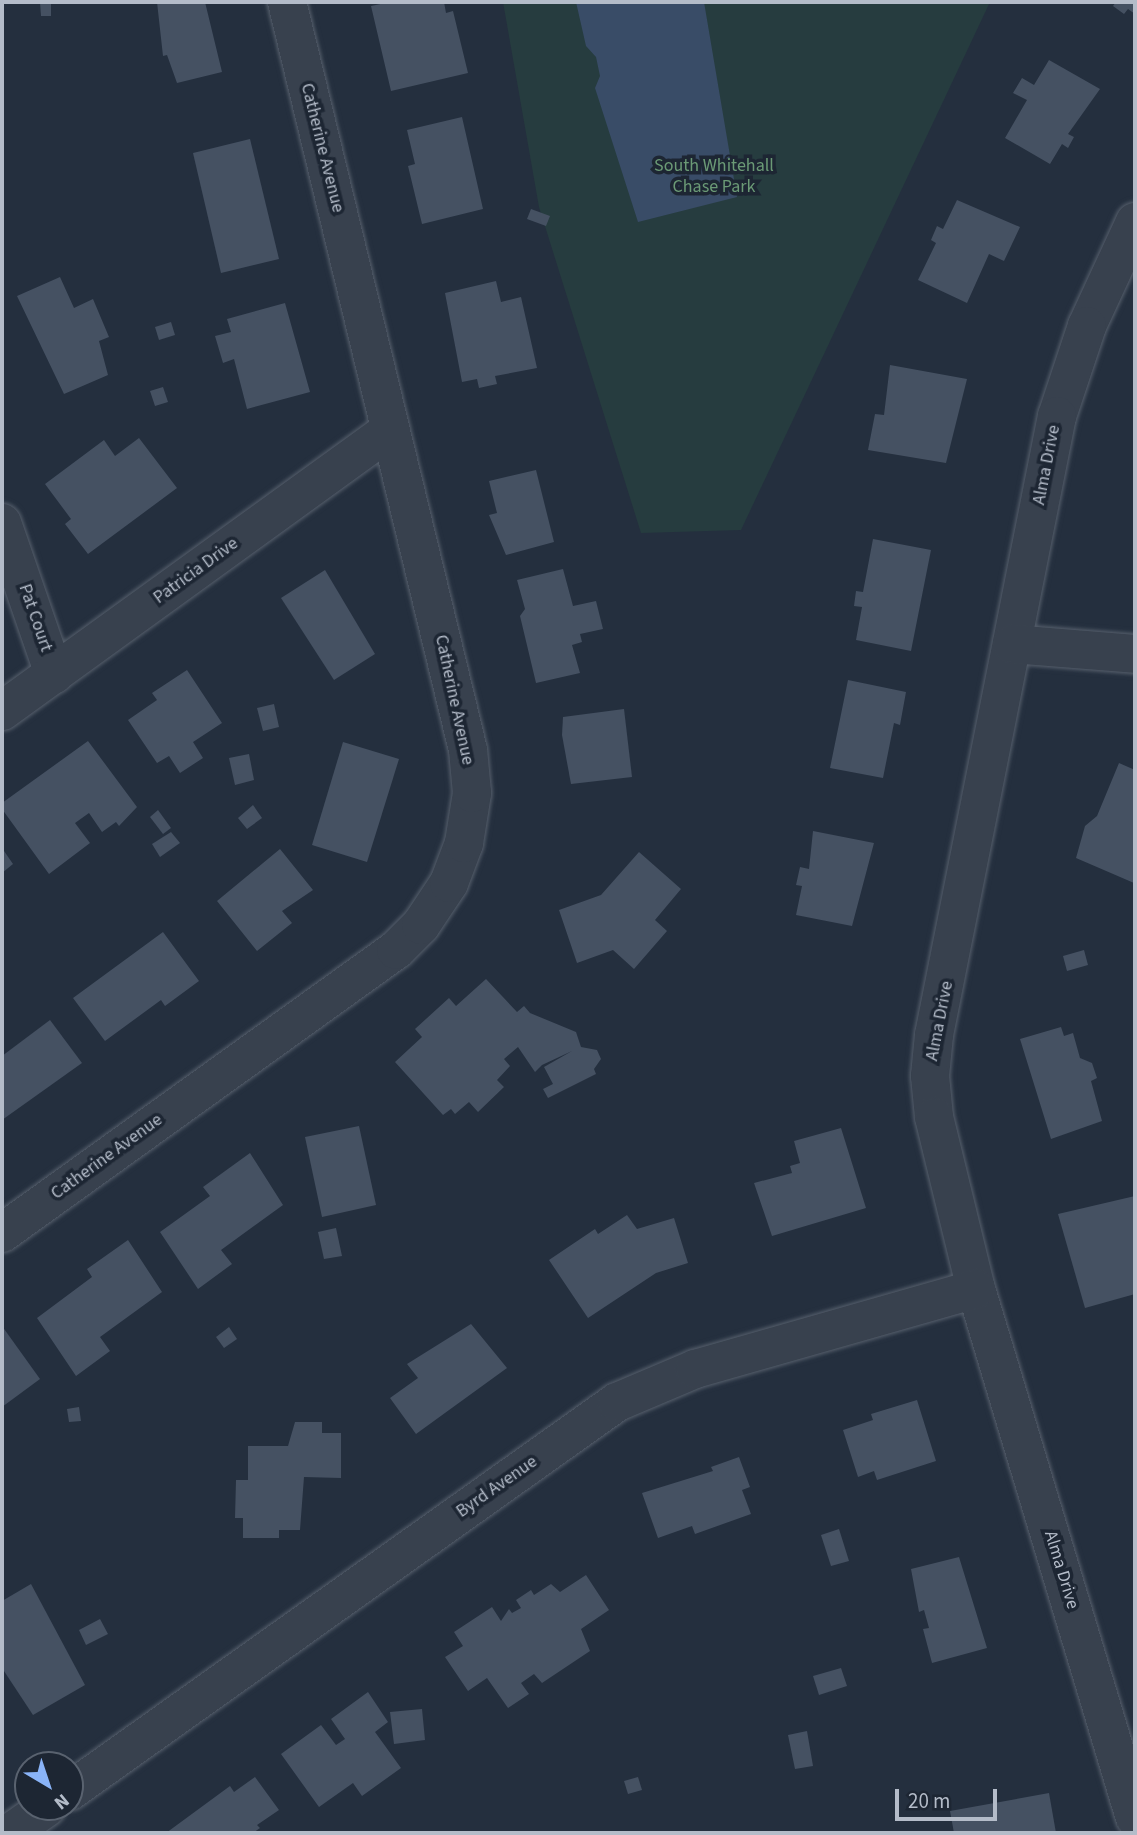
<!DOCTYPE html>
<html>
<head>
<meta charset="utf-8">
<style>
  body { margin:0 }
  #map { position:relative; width:1137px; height:1835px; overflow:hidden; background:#242f3e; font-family:"Source Sans 3",sans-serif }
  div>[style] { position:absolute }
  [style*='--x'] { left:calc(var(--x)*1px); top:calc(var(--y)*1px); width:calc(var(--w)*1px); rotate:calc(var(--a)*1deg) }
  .green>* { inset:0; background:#263c3f }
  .water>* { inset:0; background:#394c67 }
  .building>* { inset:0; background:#455162 }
  .roads { filter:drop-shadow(0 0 2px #565f6c) drop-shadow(0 0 2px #565f6c) }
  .minor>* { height:38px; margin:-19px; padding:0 19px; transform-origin:19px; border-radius:19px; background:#38414e }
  span { translate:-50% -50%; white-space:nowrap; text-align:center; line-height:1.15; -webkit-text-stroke:7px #1d2633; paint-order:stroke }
  .street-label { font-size:18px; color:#b4bcc9 }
  .park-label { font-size:18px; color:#6b9a76 }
  .frame { position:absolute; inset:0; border:4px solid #b4bcc9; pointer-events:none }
  .north { position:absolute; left:14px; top:1751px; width:70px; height:70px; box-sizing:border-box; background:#1d2633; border:2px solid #59626f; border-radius:50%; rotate:141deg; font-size:19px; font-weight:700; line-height:28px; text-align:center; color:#b4bcc9 }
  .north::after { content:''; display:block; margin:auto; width:24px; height:32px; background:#8ab4f8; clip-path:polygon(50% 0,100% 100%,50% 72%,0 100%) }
  .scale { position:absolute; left:895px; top:1789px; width:102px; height:32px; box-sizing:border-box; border:4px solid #b4bcc9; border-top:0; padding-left:9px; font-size:21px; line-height:24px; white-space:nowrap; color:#b4bcc9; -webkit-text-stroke:5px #1d2633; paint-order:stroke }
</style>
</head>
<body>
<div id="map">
  <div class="green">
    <i style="clip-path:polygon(503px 2px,990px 2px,741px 530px,641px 533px,539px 207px)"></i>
  </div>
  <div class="water">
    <i style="clip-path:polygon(576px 2px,704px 2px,737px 197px,638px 222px,595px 88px,600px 76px,596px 57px,586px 46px)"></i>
  </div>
  <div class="building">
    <i style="clip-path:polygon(40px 2px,51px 2px,51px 16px,41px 16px)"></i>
    <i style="clip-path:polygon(157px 2px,205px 2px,222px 72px,177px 83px,167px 55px,163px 56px)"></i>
    <i style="clip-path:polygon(390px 2px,444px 2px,446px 13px,453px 11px,468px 73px,391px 91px,371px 6px)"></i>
    <i style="clip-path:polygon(1116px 2px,1135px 2px,1135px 14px,1128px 9px,1124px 14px,1113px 6px)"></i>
    <i style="clip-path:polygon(1049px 60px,1100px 89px,1068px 134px,1074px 137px,1068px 148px,1062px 144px,1050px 164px,1005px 138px,1027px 100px,1013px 93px,1022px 78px,1034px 85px)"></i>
    <i style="clip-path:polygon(462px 117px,483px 209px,422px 224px,408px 166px,415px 164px,407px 130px)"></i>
    <i style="clip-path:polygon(250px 139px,279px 259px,221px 273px,193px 153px)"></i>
    <i style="clip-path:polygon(957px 200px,1020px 227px,1004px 261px,989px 254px,967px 303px,918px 280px,936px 243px,931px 240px,937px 226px,943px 229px)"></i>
    <i style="clip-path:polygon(531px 209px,550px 216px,546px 226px,527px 219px)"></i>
    <i style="clip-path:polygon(60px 277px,74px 308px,93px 299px,109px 337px,99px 341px,108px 375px,64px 394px,17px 296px)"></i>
    <i style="clip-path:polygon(496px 281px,501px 302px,521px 297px,537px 368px,495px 376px,497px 384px,479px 388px,477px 379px,462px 382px,445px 293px)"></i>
    <i style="clip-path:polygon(285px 303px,310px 392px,247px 409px,234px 359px,223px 363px,215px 336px,231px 332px,227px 319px)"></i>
    <i style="clip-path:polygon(171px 322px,175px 335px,159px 340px,155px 327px)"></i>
    <i style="clip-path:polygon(890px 365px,967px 379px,946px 463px,868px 450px,875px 414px,884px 415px)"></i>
    <i style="clip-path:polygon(163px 387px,168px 402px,155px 406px,150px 391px)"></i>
    <i style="clip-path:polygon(139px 438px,177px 488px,88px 554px,65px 524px,71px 519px,45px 484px,104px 440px,115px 456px)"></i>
    <i style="clip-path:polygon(536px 470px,554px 542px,506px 555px,489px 515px,497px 513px,489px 481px)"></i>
    <i style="clip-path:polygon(873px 539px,931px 550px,911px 651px,856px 640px,862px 607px,854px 606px,856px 591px,863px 592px)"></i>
    <i style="clip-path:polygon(563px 569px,573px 606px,596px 601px,603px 629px,580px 634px,582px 642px,572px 645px,580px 673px,536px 683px,520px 616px,525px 609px,517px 580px)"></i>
    <i style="clip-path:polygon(325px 570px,375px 654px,334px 680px,281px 598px)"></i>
    <i style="clip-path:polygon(187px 670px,222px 723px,193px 742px,203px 758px,180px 773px,169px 756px,157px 763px,128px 720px,157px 700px,152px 693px)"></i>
    <i style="clip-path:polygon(848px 680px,906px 692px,900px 725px,894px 723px,883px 778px,830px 768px)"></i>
    <i style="clip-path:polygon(274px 704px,279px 727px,263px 731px,257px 708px)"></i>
    <i style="clip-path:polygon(624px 709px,632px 777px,571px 784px,562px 735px,563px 717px)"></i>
    <i style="clip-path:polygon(88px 741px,137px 807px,119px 826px,116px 822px,102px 832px,89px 813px,75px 823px,90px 843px,49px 874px,2px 809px,2px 803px)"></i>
    <i style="clip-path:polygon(343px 742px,399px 759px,367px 862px,312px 845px)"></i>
    <i style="clip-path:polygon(249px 754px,254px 780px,235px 785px,229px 758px)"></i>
    <i style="clip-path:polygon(1119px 763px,1135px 770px,1134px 883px,1076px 858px,1085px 826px,1097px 816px)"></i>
    <i style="clip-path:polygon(253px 805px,262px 818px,247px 829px,238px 818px)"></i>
    <i style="clip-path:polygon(158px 810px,171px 828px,163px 834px,150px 817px)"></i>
    <i style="clip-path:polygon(813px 831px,874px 843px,852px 926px,796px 915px,802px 886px,796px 885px,800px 867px,809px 869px)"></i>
    <i style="clip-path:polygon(171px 832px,180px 843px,160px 857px,152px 844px)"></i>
    <i style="clip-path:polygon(2px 848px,13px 864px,2px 873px)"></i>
    <i style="clip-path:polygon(280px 849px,313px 890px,282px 911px,292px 923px,257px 951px,217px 901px)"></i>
    <i style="clip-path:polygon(639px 852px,681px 889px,655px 920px,667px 931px,634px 969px,613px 950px,577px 963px,559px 910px,601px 895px)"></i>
    <i style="clip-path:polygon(163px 932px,199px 981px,165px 1006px,161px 1000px,105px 1041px,73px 998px)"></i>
    <i style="clip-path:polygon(1084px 950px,1088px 965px,1067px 971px,1063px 956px)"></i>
    <i style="clip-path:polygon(486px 979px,517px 1012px,524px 1006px,530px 1013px,576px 1032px,581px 1047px,597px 1050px,601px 1059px,594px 1069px,596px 1074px,548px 1098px,543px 1089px,553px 1084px,544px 1067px,572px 1051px,542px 1065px,535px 1072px,518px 1047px,504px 1059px,510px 1066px,497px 1080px,504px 1087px,478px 1112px,469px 1102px,455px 1114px,451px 1109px,443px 1115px,395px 1062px,422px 1037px,415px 1029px,449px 998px,456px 1006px)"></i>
    <i style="clip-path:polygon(50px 1020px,82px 1063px,2px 1120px,2px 1056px)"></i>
    <i style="clip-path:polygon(1061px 1027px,1064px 1036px,1073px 1033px,1080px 1058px,1092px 1063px,1097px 1078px,1091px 1081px,1102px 1121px,1051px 1139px,1020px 1039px)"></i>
    <i style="clip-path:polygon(359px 1126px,376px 1205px,322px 1217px,305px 1137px)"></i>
    <i style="clip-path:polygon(841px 1128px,866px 1208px,772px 1236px,754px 1183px,792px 1173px,790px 1166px,800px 1163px,794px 1141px)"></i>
    <i style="clip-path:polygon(250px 1153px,283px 1205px,221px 1250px,232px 1264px,198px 1289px,160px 1232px,210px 1196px,203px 1187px)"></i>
    <i style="clip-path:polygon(1135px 1196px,1135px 1294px,1085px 1308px,1058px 1214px)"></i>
    <i style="clip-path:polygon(627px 1215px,637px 1229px,674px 1218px,688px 1263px,656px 1273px,588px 1318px,549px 1260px,595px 1229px,598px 1234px)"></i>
    <i style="clip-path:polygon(336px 1228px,342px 1256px,324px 1259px,318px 1232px)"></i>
    <i style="clip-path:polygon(128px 1240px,162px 1292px,100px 1337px,110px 1351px,76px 1376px,37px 1318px,92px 1277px,87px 1269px)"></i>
    <i style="clip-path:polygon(471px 1324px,507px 1368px,416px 1434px,390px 1398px,418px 1378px,407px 1364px)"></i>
    <i style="clip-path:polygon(2px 1326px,40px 1379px,2px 1407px)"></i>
    <i style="clip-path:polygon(229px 1327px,237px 1339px,224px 1348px,216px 1337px)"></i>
    <i style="clip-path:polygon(917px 1400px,936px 1461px,877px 1480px,874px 1471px,858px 1477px,843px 1430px,873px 1420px,871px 1414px)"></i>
    <i style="clip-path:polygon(79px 1407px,81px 1421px,69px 1422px,67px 1409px)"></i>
    <i style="clip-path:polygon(295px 1422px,322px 1422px,322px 1433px,341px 1433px,341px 1478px,304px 1477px,300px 1530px,279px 1530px,279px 1538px,243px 1538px,243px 1518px,235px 1518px,236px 1480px,248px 1480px,248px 1446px,288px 1446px)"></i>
    <i style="clip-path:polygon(739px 1457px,750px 1487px,742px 1490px,751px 1514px,695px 1534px,692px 1526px,658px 1538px,642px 1493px,713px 1471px,711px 1467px)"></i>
    <i style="clip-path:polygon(839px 1529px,849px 1561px,831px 1566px,821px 1535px)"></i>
    <i style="clip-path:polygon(959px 1557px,987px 1648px,932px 1663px,923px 1629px,929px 1628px,924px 1610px,919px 1612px,911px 1569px)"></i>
    <i style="clip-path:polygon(586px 1575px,609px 1610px,581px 1629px,590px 1651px,542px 1683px,534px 1674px,521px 1683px,529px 1694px,508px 1708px,487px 1678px,468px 1691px,445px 1657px,463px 1646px,454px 1632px,492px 1607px,501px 1621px,509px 1609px,512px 1613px,521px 1608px,516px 1600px,531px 1590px,534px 1595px,551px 1584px,560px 1592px)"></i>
    <i style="clip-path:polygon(31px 1584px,85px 1685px,33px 1715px,2px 1668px,2px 1601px)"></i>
    <i style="clip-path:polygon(100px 1619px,108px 1634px,86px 1645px,79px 1630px)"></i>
    <i style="clip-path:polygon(841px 1668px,847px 1686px,819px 1695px,813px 1676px)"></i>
    <i style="clip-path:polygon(368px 1692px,388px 1722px,375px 1732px,401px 1768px,362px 1796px,353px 1783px,319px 1807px,281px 1754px,321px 1725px,336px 1745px,345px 1739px,331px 1719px)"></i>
    <i style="clip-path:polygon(422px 1709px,425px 1740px,394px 1744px,390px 1712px)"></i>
    <i style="clip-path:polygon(807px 1731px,813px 1766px,795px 1769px,788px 1735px)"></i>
    <i style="clip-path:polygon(255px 1777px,279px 1810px,257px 1825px,260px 1828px,253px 1833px,166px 1833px,230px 1786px,234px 1792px)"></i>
    <i style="clip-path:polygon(638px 1777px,642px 1790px,628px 1794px,624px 1781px)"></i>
    <i style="clip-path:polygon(1049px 1793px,1056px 1833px,954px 1833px,950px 1811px)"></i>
  </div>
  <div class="roads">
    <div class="minor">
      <i style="--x:1135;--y:222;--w:115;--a:114.8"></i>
      <i style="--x:1087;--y:326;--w:95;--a:108.4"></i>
      <i style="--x:1057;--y:416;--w:631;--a:101.24"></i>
      <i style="--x:934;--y:1035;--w:41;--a:95.6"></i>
      <i style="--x:930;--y:1076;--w:41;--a:84.4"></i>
      <i style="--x:934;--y:1117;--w:177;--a:76.3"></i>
      <i style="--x:976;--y:1289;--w:552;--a:73.27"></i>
      <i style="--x:2;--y:523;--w:160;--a:71"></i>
      <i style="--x:1012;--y:644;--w:123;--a:4.6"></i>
      <i style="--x:2;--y:711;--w:479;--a:-35.9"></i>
      <i style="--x:2;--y:1233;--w:485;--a:-35.7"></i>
      <i style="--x:396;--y:950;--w:35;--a:-45"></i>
      <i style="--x:421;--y:925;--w:50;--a:-56.3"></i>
      <i style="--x:449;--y:883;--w:43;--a:-69.4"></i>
      <i style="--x:464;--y:843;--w:51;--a:-80.9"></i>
      <i style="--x:472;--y:793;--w:43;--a:-95.3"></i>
      <i style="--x:468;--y:750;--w:770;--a:-103.6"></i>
      <i style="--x:70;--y:1791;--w:671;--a:-35.42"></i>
      <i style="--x:617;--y:1402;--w:85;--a:-22.9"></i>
      <i style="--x:695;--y:1369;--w:292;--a:-15.9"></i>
      <i style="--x:10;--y:1833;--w:45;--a:-35.1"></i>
    </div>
  </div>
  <div class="street-label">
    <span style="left:322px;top:148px;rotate:76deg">Catherine Avenue</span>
    <span style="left:1047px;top:465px;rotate:-79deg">Alma Drive</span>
    <span style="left:196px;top:571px;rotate:-36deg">Patricia Drive</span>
    <span style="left:35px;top:618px;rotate:71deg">Pat Court</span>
    <span style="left:454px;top:700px;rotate:78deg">Catherine Avenue</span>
    <span style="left:940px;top:1021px;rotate:-79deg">Alma Drive</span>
    <span style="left:107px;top:1157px;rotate:-36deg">Catherine Avenue</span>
    <span style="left:497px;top:1487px;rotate:-35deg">Byrd Avenue</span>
    <span style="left:1061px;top:1570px;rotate:73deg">Alma Drive</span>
  </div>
  <div class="park-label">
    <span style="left:714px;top:177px">South Whitehall<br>Chase Park</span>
  </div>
  <div class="frame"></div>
  <div class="north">N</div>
  <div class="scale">20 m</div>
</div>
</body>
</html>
